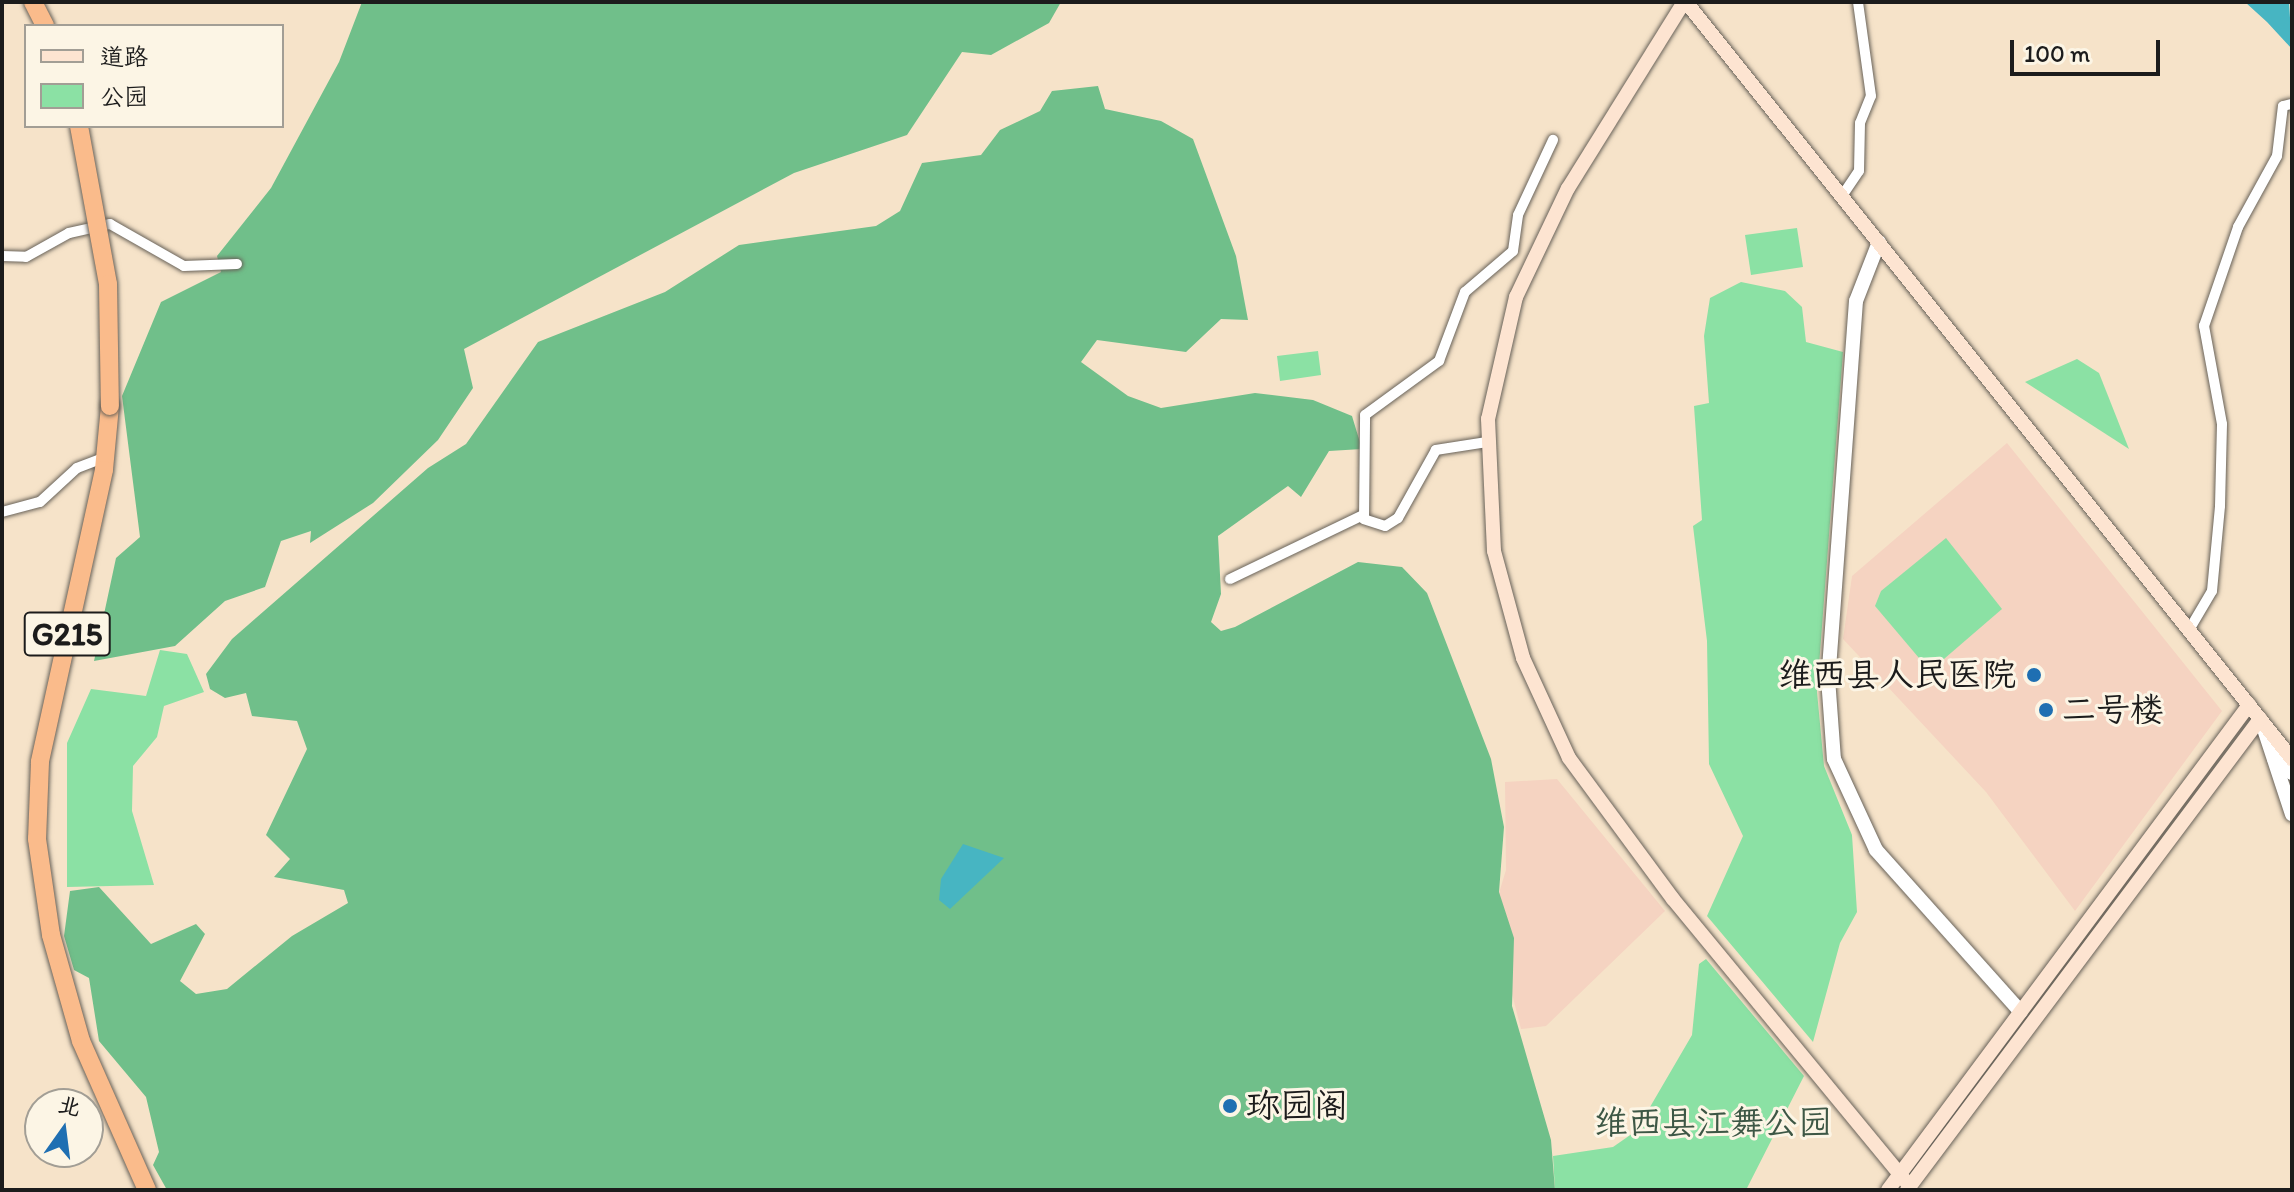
<!DOCTYPE html>
<html>
<head>
<meta charset="utf-8">
<style>
  body { margin:0 }
  #map { position:relative; width:2294px; height:1192px; overflow:hidden; background:#f6e3c9; font-family:Itim,"LXGW WenKai TC",sans-serif }
  div>[style] { position:absolute }
  [style*='--x'] { left:calc(var(--x)*1px); top:calc(var(--y)*1px); width:calc(var(--w)*1px); rotate:calc(var(--a)*1deg) }
  .built>* { inset:0; background:#f5d3c1 }
  .green>* { inset:0; background:#8be1a4 }
  .forest>* { inset:0; background:#70bf8a }
  .water>* { inset:0; background:#47b5c2 }
  .roads { filter:drop-shadow(0 0 2px #686259) drop-shadow(0 0 2px #686259) }
  .minor>* { height:10px; margin:-5px; padding:0 5px; transform-origin:5px; border-radius:5px; background:#fff }
  .tertiary>* { height:14px; margin:-7px; padding:0 7px; transform-origin:7px; border-radius:7px; background:#fff }
  .secondary>* { height:14px; margin:-7px; padding:0 7px; transform-origin:7px; border-radius:7px; background:#fde4d1 }
  .trunk>* { height:18px; margin:-9px; padding:0 9px; transform-origin:9px; border-radius:9px; background:#fabb8b }
  .bridges { filter:drop-shadow(0 0 2px #686259) drop-shadow(0 0 2px #686259) }
  .trunk-bridge>* { height:18px; margin:-9px; padding:0 9px; transform-origin:9px; border-radius:9px; background:#fabb8b }
  .dots>* { width:22px; height:22px; translate:-50% -50%; box-sizing:border-box; border:4px solid #fcf5e5; border-radius:50% }
  span { translate:-50% -50%; white-space:nowrap; text-align:center; line-height:1.15; -webkit-text-stroke:6px #fcf5e5; paint-order:stroke }
  .shield-label span { padding:2px 6px; background:#fcf5e5; border:2px solid; border-radius:6px; -webkit-text-stroke-width:0 }
  .shield-label { font-size:32px; color:#1c1c1c; font-weight:700 }
  .poi-label { font-size:34px; color:#1c1c1c }
  .right { translate:-100% -50%; text-align:right }
  .left { translate:0 -50%; text-align:left }
  .park-label { font-size:34px; color:#3d5745 }
  .frame { position:absolute; inset:0; border:4px solid #1c1c1c; pointer-events:none }
  .legend { position:absolute; left:24px; top:24px; width:260px; height:104px; box-sizing:border-box; background:#fcf5e5; border:2px solid #a29e95; margin:0; padding:10px 14px; list-style:none; font-size:24px; color:#1c1c1c }
  .legend li { display:flex; align-items:center; gap:16px; height:40px }
  .legend b { width:40px; border:2px solid #a29e95 }
  .north { position:absolute; left:24px; top:1088px; width:80px; height:80px; box-sizing:border-box; background:#fcf5e5; border:2px solid #a29e95; border-radius:50%; rotate:14deg; font-size:22px; font-weight:700; line-height:32px; text-align:center; color:#1c1c1c }
  .north::after { content:''; display:block; margin:auto; width:28px; height:36px; background:#1f6fb2; clip-path:polygon(50% 0,100% 100%,50% 72%,0 100%) }
  .scale { position:absolute; left:2010px; top:40px; width:150px; height:36px; box-sizing:border-box; border:4px solid #1c1c1c; border-top:0; padding-left:10px; font-size:24px; line-height:28px; white-space:nowrap; color:#1c1c1c; -webkit-text-stroke:6px #fcf5e5; paint-order:stroke }
</style>
</head>
<body>
<div id="map">
  <div class="built">
    <i style="clip-path:polygon(2007px 443px,2222px 711px,2075px 911px,1986px 792px,1843px 639px,1852px 576px)"></i>
    <i style="clip-path:polygon(1557px 779px,1665px 911px,1546px 1026px,1521px 1029px,1492px 916px,1506px 870px,1505px 782px)"></i>
  </div>
  <div class="green">
    <i style="clip-path:polygon(1797px 228px,1803px 267px,1751px 275px,1745px 235px)"></i>
    <i style="clip-path:polygon(1741px 282px,1785px 291px,1802px 307px,1806px 342px,1843px 352px,1817px 692px,1824px 766px,1852px 835px,1857px 912px,1840px 943px,1813px 1042px,1707px 916px,1743px 836px,1709px 764px,1707px 641px,1693px 526px,1702px 520px,1694px 406px,1709px 403px,1704px 336px,1710px 298px)"></i>
    <i style="clip-path:polygon(1318px 351px,1321px 375px,1280px 381px,1277px 356px)"></i>
    <i style="clip-path:polygon(2077px 359px,2099px 373px,2129px 449px,2025px 382px)"></i>
    <i style="clip-path:polygon(1946px 538px,2002px 609px,1930px 671px,1875px 606px,1881px 591px)"></i>
    <i style="clip-path:polygon(160px 650px,187px 654px,204px 692px,164px 706px,157px 737px,133px 766px,132px 811px,154px 885px,67px 887px,67px 743px,91px 689px,146px 696px)"></i>
    <i style="clip-path:polygon(1706px 959px,1804px 1076px,1746px 1190px,1555px 1190px,1553px 1156px,1613px 1147px,1636px 1131px,1692px 1035px,1699px 964px)"></i>
  </div>
  <div class="forest">
    <i style="clip-path:polygon(362px 2px,1061px 2px,1049px 23px,991px 55px,962px 52px,907px 135px,794px 173px,464px 349px,473px 388px,438px 440px,373px 503px,310px 543px,311px 531px,281px 541px,265px 587px,225px 601px,175px 646px,94px 661px,116px 558px,140px 537px,122px 396px,161px 302px,221px 272px,217px 256px,271px 188px,339px 62px)"></i>
    <i style="clip-path:polygon(1098px 86px,1105px 109px,1161px 121px,1193px 139px,1236px 256px,1248px 320px,1221px 319px,1186px 352px,1097px 340px,1081px 362px,1128px 396px,1161px 408px,1255px 393px,1313px 400px,1352px 416px,1362px 449px,1329px 451px,1301px 497px,1288px 486px,1218px 536px,1221px 594px,1211px 622px,1221px 631px,1235px 627px,1358px 562px,1402px 567px,1427px 593px,1491px 759px,1504px 827px,1499px 892px,1514px 938px,1512px 1006px,1551px 1140px,1555px 1190px,167px 1190px,153px 1165px,159px 1152px,146px 1097px,99px 1041px,89px 978px,74px 970px,64px 936px,70px 891px,99px 887px,151px 944px,196px 924px,205px 934px,180px 981px,196px 994px,227px 989px,292px 936px,348px 903px,344px 890px,274px 877px,290px 859px,266px 835px,307px 749px,297px 721px,252px 716px,246px 693px,225px 698px,210px 689px,206px 674px,232px 639px,428px 468px,466px 444px,538px 342px,665px 292px,739px 245px,876px 226px,900px 211px,922px 163px,981px 155px,1000px 130px,1040px 111px,1052px 91px)"></i>
  </div>
  <div class="water">
    <i style="clip-path:polygon(2245px 2px,2289px 2px,2292px 49px,2267px 22px)"></i>
    <i style="clip-path:polygon(963px 844px,1004px 858px,950px 909px,939px 900px,941px 879px)"></i>
  </div>
  <div class="roads">
    <div class="minor">
      <i style="--x:1842;--y:196;--w:30;--a:-56"></i>
      <i style="--x:1859;--y:171;--w:48;--a:-88.8"></i>
      <i style="--x:1860;--y:123;--w:29;--a:-68"></i>
      <i style="--x:1871;--y:96;--w:95;--a:-97.9"></i>
      <i style="--x:2;--y:256;--w:24;--a:2"></i>
      <i style="--x:26;--y:257;--w:49;--a:-29.2"></i>
      <i style="--x:69;--y:233;--w:42;--a:-12.4"></i>
      <i style="--x:110;--y:224;--w:85;--a:29.6"></i>
      <i style="--x:184;--y:266;--w:53;--a:-2.2"></i>
      <i style="--x:1487;--y:442;--w:52;--a:171.1"></i>
      <i style="--x:1436;--y:450;--w:78;--a:119.2"></i>
      <i style="--x:1398;--y:518;--w:15;--a:148"></i>
      <i style="--x:1385;--y:526;--w:22;--a:-162"></i>
      <i style="--x:1364;--y:519;--w:104;--a:-89.4"></i>
      <i style="--x:1365;--y:415;--w:92;--a:-36.1"></i>
      <i style="--x:1439;--y:361;--w:74;--a:-69.4"></i>
      <i style="--x:1465;--y:292;--w:63;--a:-40.5"></i>
      <i style="--x:1513;--y:251;--w:36;--a:-82"></i>
      <i style="--x:1518;--y:215;--w:83;--a:-65"></i>
      <i style="--x:2;--y:512;--w:39;--a:-15"></i>
      <i style="--x:40;--y:502;--w:50;--a:-42.6"></i>
      <i style="--x:77;--y:468;--w:31;--a:-21"></i>
      <i style="--x:1230;--y:579;--w:148;--a:-25.7"></i>
      <i style="--x:2189;--y:630;--w:45;--a:-59.5"></i>
      <i style="--x:2212;--y:591;--w:85;--a:-84.6"></i>
      <i style="--x:2220;--y:506;--w:82;--a:-88.6"></i>
      <i style="--x:2222;--y:424;--w:100;--a:-100.4"></i>
      <i style="--x:2204;--y:326;--w:105;--a:-71"></i>
      <i style="--x:2238;--y:227;--w:81;--a:-61.2"></i>
      <i style="--x:2277;--y:156;--w:50;--a:-83.2"></i>
      <i style="--x:2283;--y:106;--w:9;--a:-13"></i>
    </div>
    <div class="tertiary">
      <i style="--x:1879;--y:242;--w:63;--a:111.3"></i>
      <i style="--x:1856;--y:301;--w:378;--a:94.2"></i>
      <i style="--x:1828;--y:678;--w:81;--a:85.8"></i>
      <i style="--x:1834;--y:759;--w:100;--a:65.2"></i>
      <i style="--x:1876;--y:850;--w:217;--a:48.2"></i>
      <i style="--x:2262;--y:723;--w:96;--a:71.8"></i>
      <i style="--x:2274;--y:759;--w:23;--a:38"></i>
    </div>
    <div class="secondary">
      <i style="--x:1684;--y:2;--w:219;--a:121.9"></i>
      <i style="--x:1568;--y:188;--w:121;--a:115.5"></i>
      <i style="--x:1516;--y:297;--w:125;--a:102.9"></i>
      <i style="--x:1488;--y:419;--w:132;--a:87.4"></i>
      <i style="--x:1494;--y:551;--w:111;--a:74.8"></i>
      <i style="--x:1523;--y:658;--w:110;--a:65.3"></i>
      <i style="--x:1569;--y:758;--w:175;--a:53.6"></i>
      <i style="--x:1673;--y:899;--w:372;--a:50.5"></i>
      <i style="--x:1686;--y:2;--w:970;--a:51.32"></i>
      <i style="--x:1888;--y:1190;--w:605;--a:-53.34"></i>
      <i style="--x:1907;--y:1190;--w:589;--a:-53.15"></i>
    </div>
    <div class="trunk">
      <i style="--x:33;--y:2;--w:27;--a:63"></i>
      <i style="--x:110;--y:406;--w:64;--a:95.4"></i>
      <i style="--x:104;--y:470;--w:299;--a:102.4"></i>
      <i style="--x:40;--y:762;--w:77;--a:92.2"></i>
      <i style="--x:37;--y:839;--w:97;--a:81.7"></i>
      <i style="--x:51;--y:935;--w:110;--a:74.2"></i>
      <i style="--x:81;--y:1041;--w:163;--a:66.1"></i>
    </div>
  </div>
  <div class="bridges">
    <div class="trunk-bridge">
      <i style="--x:79;--y:126;--w:161;--a:79.6"></i>
      <i style="--x:108;--y:284;--w:122;--a:89.1"></i>
    </div>
  </div>
  <div class="dots">
    <i style="left:2034px;top:675px;background:#1f6fb2"></i>
    <i style="left:2046px;top:710px;background:#1f6fb2"></i>
    <i style="left:1230px;top:1106px;background:#1f6fb2"></i>
  </div>
  <div class="shield-label">
    <span style="left:67px;top:634px">G215</span>
  </div>
  <div class="poi-label">
    <span class="right" style="left:2016px;top:675px">维西县人民医院</span>
    <span class="left" style="left:2062px;top:710px">二号楼</span>
    <span class="left" style="left:1246px;top:1106px">珎园阁</span>
  </div>
  <div class="park-label">
    <span style="left:1713px;top:1123px">维西县江舞公园</span>
  </div>
  <div class="frame"></div>
  <ul class="legend">
  <li><b style="height:10px;background:#fde4d1"></b>道路</li>
  <li><b style="height:22px;background:#8be1a4"></b>公园</li>
  </ul>
  <div class="north">北</div>
  <div class="scale">100 m</div>
</div>
</body>
</html>
